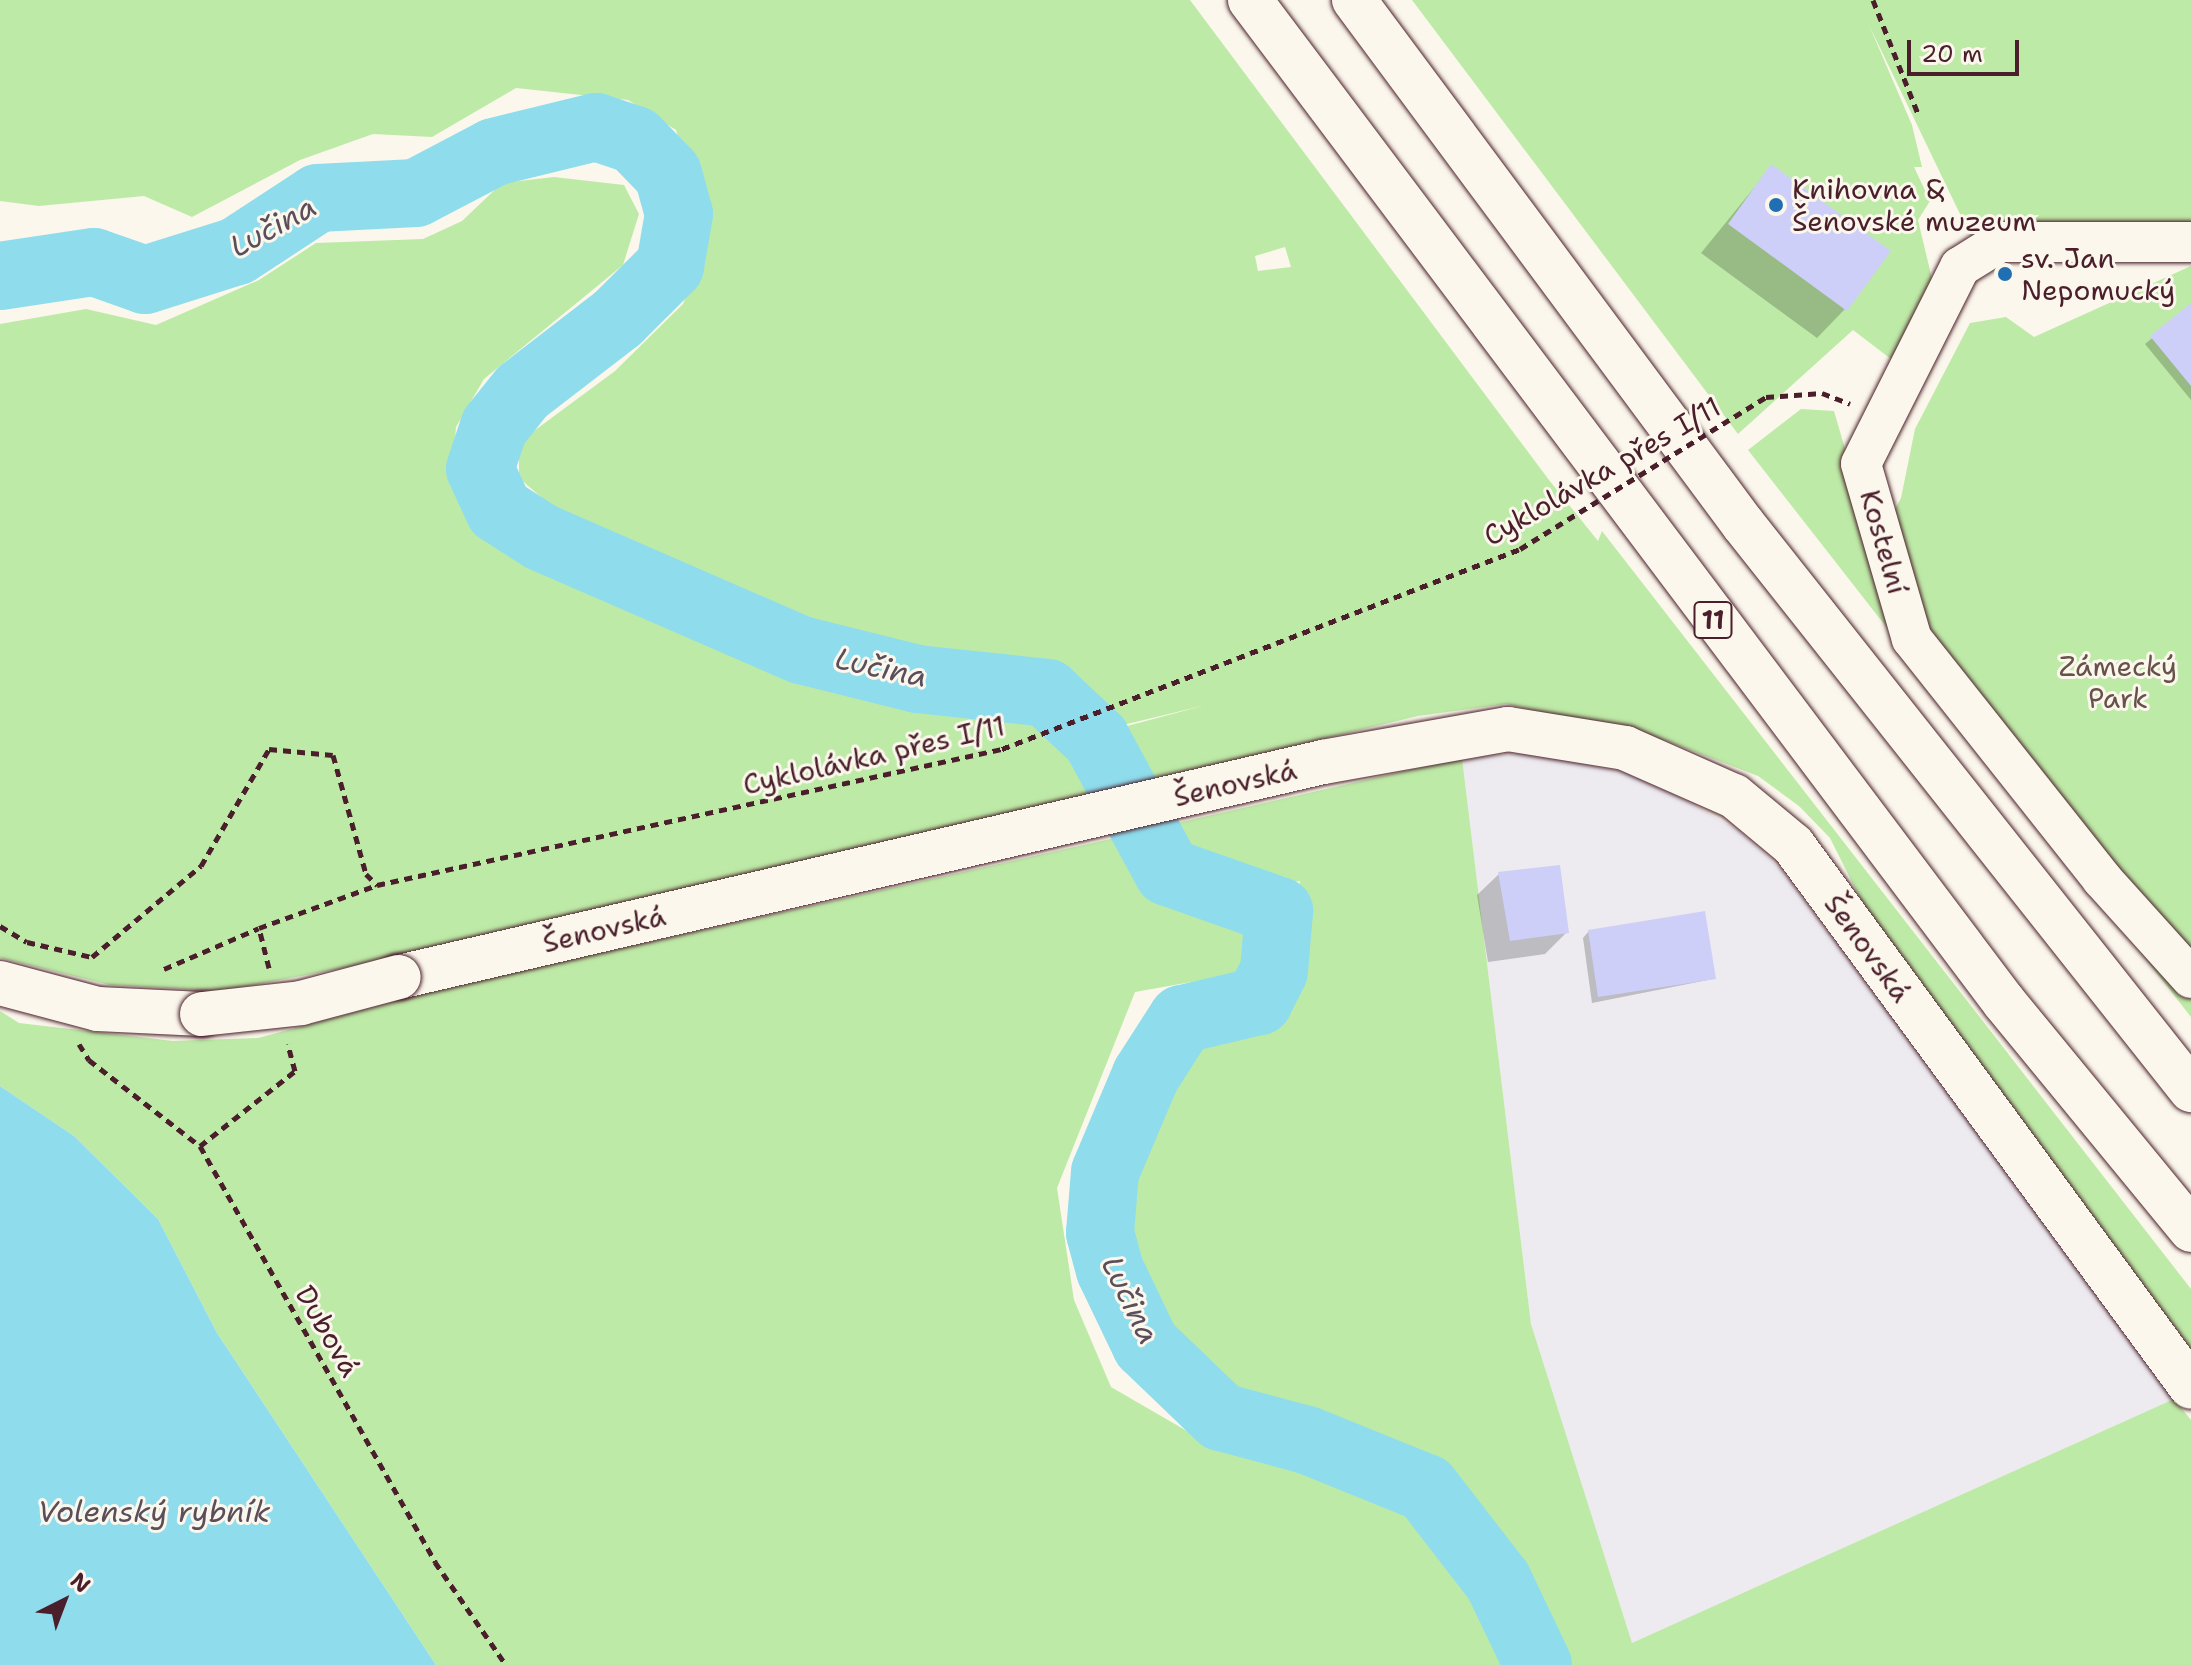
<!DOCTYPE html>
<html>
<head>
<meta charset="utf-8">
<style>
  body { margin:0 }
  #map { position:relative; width:2191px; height:1665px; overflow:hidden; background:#fbf7ec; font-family:"Shantell Sans",sans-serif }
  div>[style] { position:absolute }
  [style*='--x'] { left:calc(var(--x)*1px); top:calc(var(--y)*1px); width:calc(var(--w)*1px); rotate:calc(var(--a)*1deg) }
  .built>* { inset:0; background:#edebf0 }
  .green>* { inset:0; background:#beeaa7 }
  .water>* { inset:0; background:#8fddec }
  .shadow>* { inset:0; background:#0003 }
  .river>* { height:68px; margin:-34px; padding:0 34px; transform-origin:34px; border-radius:34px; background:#8fddec }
  .building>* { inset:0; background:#cdcff8 }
  .path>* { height:5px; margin-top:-2.5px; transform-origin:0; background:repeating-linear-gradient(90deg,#4a1f2b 0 8px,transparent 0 14px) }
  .roads { filter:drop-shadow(0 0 2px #4a1f2b) drop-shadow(0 0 2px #4a1f2b) }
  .street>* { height:40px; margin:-20px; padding:0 20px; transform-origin:20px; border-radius:20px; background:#fbf7ec }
  .secondary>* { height:44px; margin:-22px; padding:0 22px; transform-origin:22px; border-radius:22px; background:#fbf7ec }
  .highway>* { height:44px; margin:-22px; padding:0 22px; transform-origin:22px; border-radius:22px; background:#fbf7ec }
  .path-bridge>* { height:5px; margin-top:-2.5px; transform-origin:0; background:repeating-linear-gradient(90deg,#4a1f2b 0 8px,transparent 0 14px) }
  .bridges { filter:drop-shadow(0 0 2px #4a1f2b) drop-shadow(0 0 2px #4a1f2b) }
  .secondary-bridge>* { height:44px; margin:-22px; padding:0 22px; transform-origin:22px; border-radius:22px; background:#fbf7ec }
  .dots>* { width:22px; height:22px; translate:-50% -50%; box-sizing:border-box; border:4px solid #fbf7ec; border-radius:50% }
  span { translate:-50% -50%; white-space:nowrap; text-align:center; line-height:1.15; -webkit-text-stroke:6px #fbf7ec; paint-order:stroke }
  .shield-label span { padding:2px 6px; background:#fbf7ec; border:2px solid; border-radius:6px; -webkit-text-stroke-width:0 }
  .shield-label { font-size:26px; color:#4a1f2b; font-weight:700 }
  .poi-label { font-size:28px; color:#4a1f2b }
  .left { translate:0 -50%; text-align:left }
  .street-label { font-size:28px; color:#4a1f2b }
  .park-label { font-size:28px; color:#67524a }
  .water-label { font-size:30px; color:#5b4e5b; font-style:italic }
  .north { position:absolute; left:24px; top:1561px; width:80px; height:80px; -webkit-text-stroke:6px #fbf7ec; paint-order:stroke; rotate:42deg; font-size:22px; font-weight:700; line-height:32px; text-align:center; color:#4a1f2b }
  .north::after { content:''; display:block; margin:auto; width:28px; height:36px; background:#4a1f2b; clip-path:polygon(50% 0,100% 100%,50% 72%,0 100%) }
  .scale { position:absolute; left:1907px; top:40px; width:112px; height:36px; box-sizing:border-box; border:4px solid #4a1f2b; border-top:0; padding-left:10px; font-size:24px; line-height:28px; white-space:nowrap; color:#4a1f2b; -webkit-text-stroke:6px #fbf7ec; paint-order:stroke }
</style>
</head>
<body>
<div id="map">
  <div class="built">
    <i style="clip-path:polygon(1530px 753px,1642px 776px,1738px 830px,1782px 870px,2174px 1399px,1632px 1644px,1531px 1324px,1462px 758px)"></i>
  </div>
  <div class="green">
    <i style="clip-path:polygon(evenodd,0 0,1190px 0,1549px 480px,1598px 541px,1602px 531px,2191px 1289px,2191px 1355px,1882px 942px,1830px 838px,1799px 806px,1758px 776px,1664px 740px,1506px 704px,1418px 716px,453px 947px,222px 991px,110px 985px,0 958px,0 324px,86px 309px,156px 325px,259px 280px,316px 243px,423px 239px,462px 221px,502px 183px,554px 177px,624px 185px,639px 214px,623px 265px,484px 379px,456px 427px,452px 478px,492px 530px,660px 611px,798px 662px,930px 690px,1045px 703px,1082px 738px,1206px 705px,1098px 731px,1046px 682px,853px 655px,556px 510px,519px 478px,519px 442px,615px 371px,683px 304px,697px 268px,700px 211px,676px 130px,628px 100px,516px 88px,432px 137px,373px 134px,300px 160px,192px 217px,144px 196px,39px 206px,0 201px,0 0,1285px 247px,1291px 267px,1258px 271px,1255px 256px,1285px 247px)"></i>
    <i style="clip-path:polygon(1412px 0,2191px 0,2191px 230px,1971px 237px,1869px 25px,1912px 125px,1922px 167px,1914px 167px,1930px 201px,1918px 220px,1933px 283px,1891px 359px,1853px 330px,1738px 434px)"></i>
    <i style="clip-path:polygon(2191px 266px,2191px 1017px,1748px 450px,1801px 409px,1834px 411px,1874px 548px,1901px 498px,1915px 429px,1970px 323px,2006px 317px,2034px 337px)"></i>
    <i style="clip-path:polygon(1462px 758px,1531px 1324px,1632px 1643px,2174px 1399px,2191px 1420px,2191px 1665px,1557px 1665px,1537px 1596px,1459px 1497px,1421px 1473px,1320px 1430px,1229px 1402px,1161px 1333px,1129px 1262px,1126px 1192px,1181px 1069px,1212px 1034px,1268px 1021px,1288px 986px,1300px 881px,1262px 888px,1178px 861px,1155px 828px)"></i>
    <i style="clip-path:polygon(1124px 836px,1158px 895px,1208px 916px,1259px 924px,1253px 959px,1236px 974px,1135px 992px,1057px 1188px,1074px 1300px,1111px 1387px,1218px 1449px,1308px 1470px,1415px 1517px,1472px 1585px,1509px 1665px,436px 1665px,217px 1333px,158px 1219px,74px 1136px,0 1086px,0 1011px,19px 1023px,173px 1041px,258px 1038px,456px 985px)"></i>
  </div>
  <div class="water">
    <i style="clip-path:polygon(0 1086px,74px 1136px,158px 1219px,217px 1333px,436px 1665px,0 1665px)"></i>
  </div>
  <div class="shadow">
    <i style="clip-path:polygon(1771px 167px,1845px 309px,1817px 338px,1701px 253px)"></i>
    <i style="clip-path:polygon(2191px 306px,2191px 400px,2145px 344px)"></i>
    <i style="clip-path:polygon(1499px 874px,1567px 932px,1545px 954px,1488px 962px,1477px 895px)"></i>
    <i style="clip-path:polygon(1589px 931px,1713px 979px,1592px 1003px,1583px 938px)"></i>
  </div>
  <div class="river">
    <i style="--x:0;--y:276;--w:95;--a:-8.5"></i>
    <i style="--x:94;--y:262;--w:54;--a:19.4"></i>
    <i style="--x:145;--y:280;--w:96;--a:-17.5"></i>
    <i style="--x:237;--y:251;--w:97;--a:-33.2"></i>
    <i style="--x:318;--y:198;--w:98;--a:-2.9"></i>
    <i style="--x:416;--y:193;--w:88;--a:-27.7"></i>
    <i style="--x:494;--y:152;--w:105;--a:-13.8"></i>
    <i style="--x:596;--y:127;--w:41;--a:18.4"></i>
    <i style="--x:635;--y:140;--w:47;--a:45.9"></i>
    <i style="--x:668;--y:174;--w:41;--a:74.6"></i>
    <i style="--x:679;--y:214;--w:53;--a:99.8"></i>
    <i style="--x:670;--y:266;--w:74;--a:135"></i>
    <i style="--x:618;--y:318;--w:121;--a:142.4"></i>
    <i style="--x:522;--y:392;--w:45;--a:128.7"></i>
    <i style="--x:494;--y:427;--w:44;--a:108.4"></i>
    <i style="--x:480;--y:469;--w:45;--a:65.1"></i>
    <i style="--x:499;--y:510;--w:50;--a:32.7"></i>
    <i style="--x:541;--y:537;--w:283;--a:23.5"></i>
    <i style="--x:801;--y:650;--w:120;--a:14"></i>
    <i style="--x:917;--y:679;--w:131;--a:6.1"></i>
    <i style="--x:1047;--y:693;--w:67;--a:43.2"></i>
    <i style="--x:1096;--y:739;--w:151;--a:61.6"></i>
    <i style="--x:1168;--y:872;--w:118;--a:19.4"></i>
    <i style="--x:1279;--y:911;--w:60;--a:94.8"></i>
    <i style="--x:1274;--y:971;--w:34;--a:117"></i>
    <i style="--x:1259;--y:1001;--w:79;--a:166.8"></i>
    <i style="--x:1182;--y:1019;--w:67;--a:122.7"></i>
    <i style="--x:1146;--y:1075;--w:105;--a:112.9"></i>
    <i style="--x:1105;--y:1172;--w:61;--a:94.7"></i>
    <i style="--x:1100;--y:1233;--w:38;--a:75"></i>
    <i style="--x:1110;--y:1270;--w:83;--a:64.4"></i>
    <i style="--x:1146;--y:1345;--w:104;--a:43.8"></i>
    <i style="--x:1221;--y:1417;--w:89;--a:15"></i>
    <i style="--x:1307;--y:1440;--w:128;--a:22"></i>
    <i style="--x:1426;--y:1488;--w:118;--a:52.3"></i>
    <i style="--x:1498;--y:1581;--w:93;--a:64.5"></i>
  </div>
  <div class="building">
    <i style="clip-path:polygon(1771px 164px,1891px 251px,1847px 311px,1728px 224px)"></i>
    <i style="clip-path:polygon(2191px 303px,2191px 386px,2150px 336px)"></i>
    <i style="clip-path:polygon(1560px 865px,1569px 933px,1510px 941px,1498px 872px)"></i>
    <i style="clip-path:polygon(1705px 911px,1716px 979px,1598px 997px,1588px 930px)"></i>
  </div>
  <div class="path">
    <i style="--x:1873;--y:0;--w:125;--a:68.4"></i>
    <i style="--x:1766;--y:397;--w:56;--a:-4.1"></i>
    <i style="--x:1822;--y:393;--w:30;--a:21"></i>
    <i style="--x:0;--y:926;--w:31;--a:31"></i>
    <i style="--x:27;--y:942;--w:67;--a:13"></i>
    <i style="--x:92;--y:957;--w:142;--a:-39.9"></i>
    <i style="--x:201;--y:866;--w:135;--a:-59.8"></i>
    <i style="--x:269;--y:749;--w:64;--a:5.4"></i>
    <i style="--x:333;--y:755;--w:123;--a:74.5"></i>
    <i style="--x:366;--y:874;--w:16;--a:45"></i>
    <i style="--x:377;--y:885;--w:640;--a:-12.28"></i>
    <i style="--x:269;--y:968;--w:41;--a:-104"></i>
    <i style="--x:259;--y:928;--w:126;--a:-20"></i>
    <i style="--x:164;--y:969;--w:103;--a:-23.3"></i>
    <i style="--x:79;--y:1044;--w:19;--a:58"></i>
    <i style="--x:89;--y:1060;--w:140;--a:37.8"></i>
    <i style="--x:200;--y:1146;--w:478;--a:60.5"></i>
    <i style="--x:435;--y:1562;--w:125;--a:55.4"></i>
    <i style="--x:200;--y:1146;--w:121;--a:-38.3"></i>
    <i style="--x:295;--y:1071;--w:28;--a:-105"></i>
  </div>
  <div class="roads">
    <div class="street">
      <i style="--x:2191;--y:242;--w:191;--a:180"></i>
      <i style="--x:2000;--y:242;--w:47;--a:148"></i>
      <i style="--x:1960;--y:267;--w:220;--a:116.7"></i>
      <i style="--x:1861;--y:464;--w:182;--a:73.8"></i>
      <i style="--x:1912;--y:639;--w:306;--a:51.6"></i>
      <i style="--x:2102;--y:879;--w:133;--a:48"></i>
    </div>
    <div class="secondary">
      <i style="--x:399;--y:977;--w:949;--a:-13.1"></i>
      <i style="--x:1323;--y:762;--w:188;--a:-10.1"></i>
      <i style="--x:1508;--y:729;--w:119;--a:9.2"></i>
      <i style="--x:1625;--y:748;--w:119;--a:23.8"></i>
      <i style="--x:1734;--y:796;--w:77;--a:39.7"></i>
      <i style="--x:1793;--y:845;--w:672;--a:53.71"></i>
      <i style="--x:0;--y:983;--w:101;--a:14.9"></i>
      <i style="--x:98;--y:1009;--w:104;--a:2.8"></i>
    </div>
    <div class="highway">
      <i style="--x:1250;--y:0;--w:1254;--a:53.04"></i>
      <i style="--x:2004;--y:1002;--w:295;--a:50.6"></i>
      <i style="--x:1354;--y:0;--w:653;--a:53.41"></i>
      <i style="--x:1743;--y:524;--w:722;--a:51.64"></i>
    </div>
  </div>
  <div class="path-bridge">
    <i style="--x:1002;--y:749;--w:555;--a:-21.11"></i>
    <i style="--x:1520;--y:549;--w:289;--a:-31.7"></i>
  </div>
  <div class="bridges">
    <div class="secondary-bridge">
      <i style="--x:202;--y:1014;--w:100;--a:-6.3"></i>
      <i style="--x:301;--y:1003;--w:101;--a:-14.9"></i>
    </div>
  </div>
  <div class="dots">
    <i style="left:1776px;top:205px;background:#1f6fb2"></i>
    <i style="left:2005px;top:274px;background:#1f6fb2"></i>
  </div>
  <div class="shield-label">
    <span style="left:1713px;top:620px">11</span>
  </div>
  <div class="poi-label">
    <span class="left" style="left:1792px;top:205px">Knihovna &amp;<br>Šenovské muzeum</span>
    <span class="left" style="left:2021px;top:274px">sv. Jan<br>Nepomucký</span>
  </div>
  <div class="street-label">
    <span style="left:1602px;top:471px;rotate:-30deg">Cyklolávka přes I/11</span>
    <span style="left:1884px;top:542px;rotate:74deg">Kostelní</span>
    <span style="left:874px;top:755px;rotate:-13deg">Cyklolávka přes I/11</span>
    <span style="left:1235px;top:783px;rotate:-13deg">Šenovská</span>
    <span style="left:604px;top:929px;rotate:-13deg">Šenovská</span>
    <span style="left:1868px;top:948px;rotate:54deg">Šenovská</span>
    <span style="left:328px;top:1331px;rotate:60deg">Dubová</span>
  </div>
  <div class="park-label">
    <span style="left:2118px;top:682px">Zámecký<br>Park</span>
  </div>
  <div class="water-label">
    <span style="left:273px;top:227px;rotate:-29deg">Lučina</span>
    <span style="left:881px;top:668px;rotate:12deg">Lučina</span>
    <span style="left:1130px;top:1300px;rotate:64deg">Lučina</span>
    <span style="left:154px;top:1512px">Volenský rybník</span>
  </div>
  <div class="north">N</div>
  <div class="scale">20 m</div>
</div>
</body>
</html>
